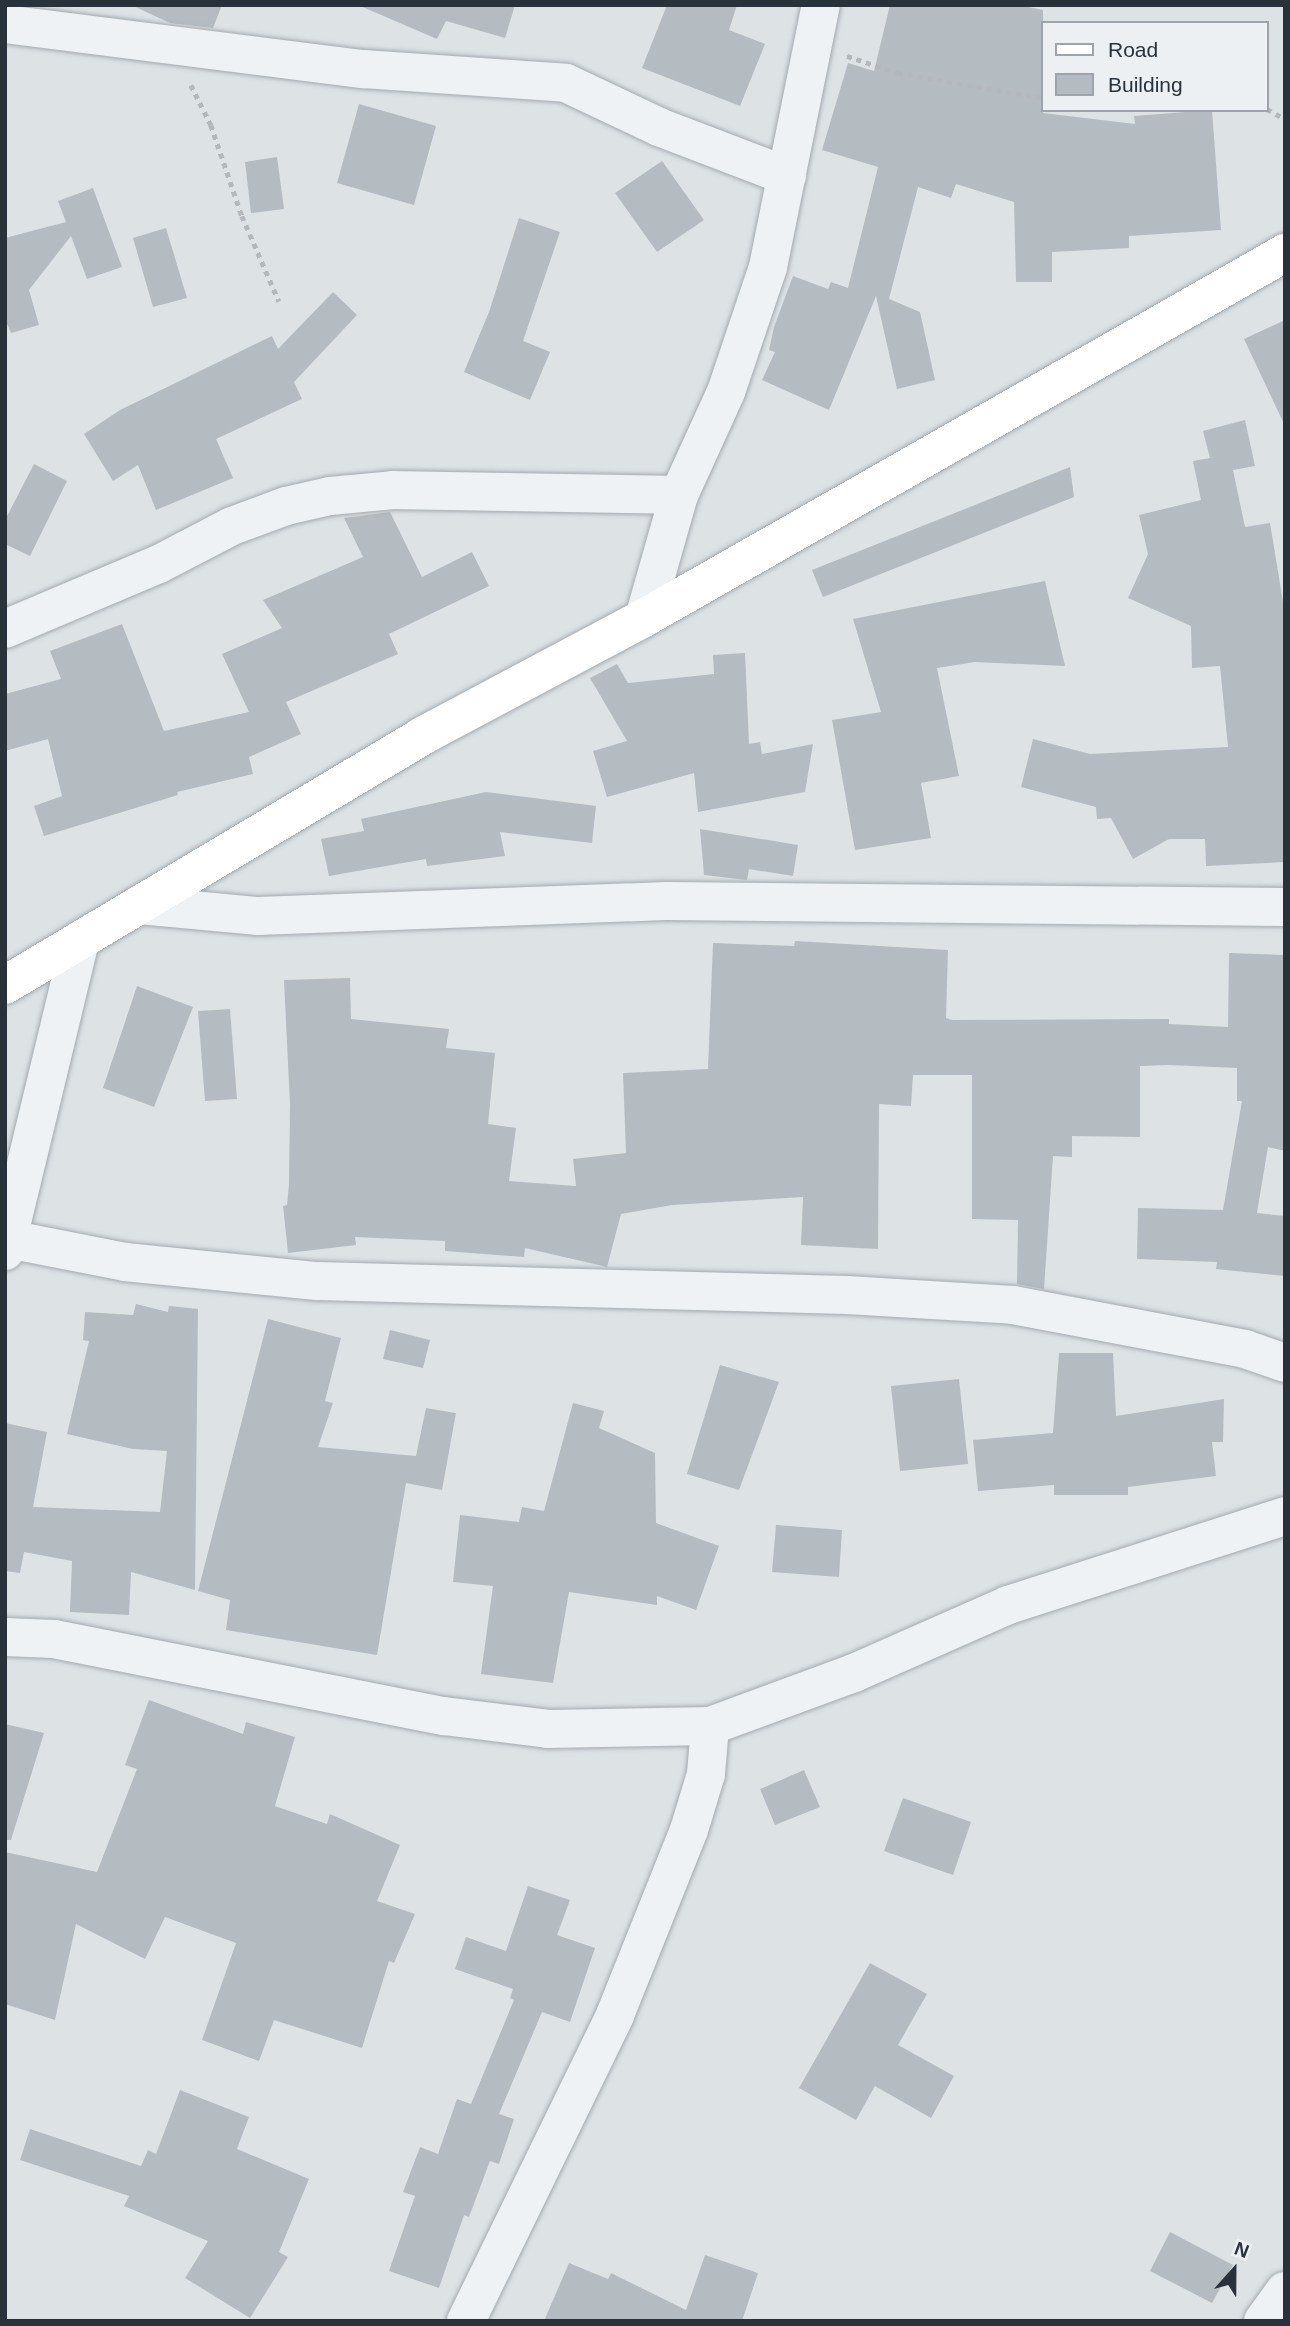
<!DOCTYPE html>
<html>
<head>
<meta charset="utf-8">
<style>
  body { margin:0 }
  #map { position:relative; width:1290px; height:2326px; overflow:hidden; background:#dde2e5; font-family:Arial,sans-serif }
  div>[style] { position:absolute }
  [style*='--x'] { left:calc(var(--x)*1px); top:calc(var(--y)*1px); width:calc(var(--w)*1px); rotate:calc(var(--a)*1deg) }
  .building>* { inset:0; background:#b5bcc1 }
  .path>* { height:4.5px; margin-top:-2.25px; transform-origin:0; background:repeating-linear-gradient(90deg,#b4b8bc 0 5px,transparent 0 10px) }
  .roads { filter:drop-shadow(0 0 2px #a3aaae) drop-shadow(0 0 2px #a3aaae) }
  .street>* { height:38px; margin:-19px; padding:0 19px; transform-origin:19px; border-radius:19px; background:#eff2f4 }
  .secondary>* { height:38px; margin:-19px; padding:0 19px; transform-origin:19px; border-radius:19px; background:#fff }
  span { translate:-50% -50%; white-space:nowrap; text-align:center; line-height:1.15; -webkit-text-stroke:6px #ecf0f3; paint-order:stroke }
  .frame { position:absolute; inset:0; border:7px solid #29323a; pointer-events:none }
  .legend { position:absolute; left:1041px; top:21px; width:228px; height:91px; box-sizing:border-box; background:#ecf0f3; border:2px solid #9ea4a9; margin:0; padding:9px 12px; list-style:none; font-size:21px; color:#29323a }
  .legend li { display:flex; align-items:center; gap:14px; height:35px }
  .legend b { width:35px; border:2px solid #9ea4a9 }
  .north { position:absolute; left:1199px; top:2235px; width:70px; height:70px; -webkit-text-stroke:5px #ecf0f3; paint-order:stroke; rotate:21deg; font-size:19px; font-weight:700; line-height:28px; text-align:center; color:#29323a }
  .north::after { content:''; display:block; margin:auto; width:24px; height:32px; background:#29323a; clip-path:polygon(50% 0,100% 100%,50% 72%,0 100%) }
</style>
</head>
<body>
<div id="map">
  <div class="building">
    <i style="clip-path:polygon(131px 5px,222px 5px,213px 28px,170px 23px)"></i>
    <i style="clip-path:polygon(358px 5px,515px 5px,505px 38px,446px 21px,437px 39px)"></i>
    <i style="clip-path:polygon(667px 5px,737px 5px,729px 30px,765px 44px,740px 106px,642px 68px)"></i>
    <i style="clip-path:polygon(890px 5px,1019px 5px,1043px 10px,1043px 113px,1135px 124px,1134px 116px,1212px 110px,1221px 230px,1129px 236px,1129px 248px,1052px 252px,1052px 282px,1016px 282px,1014px 202px,956px 184px,951px 198px,918px 187px,889px 299px,920px 312px,935px 380px,897px 389px,876px 296px,829px 410px,762px 380px,775px 352px,769px 350px,774px 327px,793px 276px,828px 289px,831px 282px,848px 288px,878px 167px,822px 150px,848px 63px,874px 71px)"></i>
    <i style="clip-path:polygon(359px 104px,436px 126px,414px 205px,337px 183px)"></i>
    <i style="clip-path:polygon(277px 157px,284px 209px,251px 213px,245px 162px)"></i>
    <i style="clip-path:polygon(662px 161px,704px 220px,657px 252px,615px 193px)"></i>
    <i style="clip-path:polygon(93px 188px,122px 267px,87px 279px,71px 236px,29px 290px,39px 325px,11px 333px,5px 319px,5px 238px,66px 222px,58px 201px)"></i>
    <i style="clip-path:polygon(519px 218px,560px 232px,523px 341px,550px 352px,530px 400px,464px 372px,489px 312px)"></i>
    <i style="clip-path:polygon(166px 228px,187px 298px,153px 307px,133px 238px)"></i>
    <i style="clip-path:polygon(333px 292px,357px 315px,294px 382px,302px 399px,216px 439px,233px 478px,156px 510px,138px 465px,113px 481px,84px 434px,120px 410px,272px 336px,278px 349px)"></i>
    <i style="clip-path:polygon(1285px 320px,1285px 426px,1244px 339px)"></i>
    <i style="clip-path:polygon(1245px 420px,1255px 466px,1233px 470px,1245px 527px,1270px 523px,1285px 614px,1285px 862px,1206px 866px,1205px 839px,1169px 839px,1133px 859px,1111px 818px,1097px 819px,1096px 807px,1021px 787px,1033px 739px,1090px 754px,1228px 747px,1220px 666px,1192px 668px,1191px 626px,1128px 598px,1148px 554px,1139px 515px,1201px 500px,1193px 461px,1210px 458px,1203px 431px)"></i>
    <i style="clip-path:polygon(34px 464px,67px 481px,30px 556px,5px 544px,5px 520px)"></i>
    <i style="clip-path:polygon(1070px 467px,1074px 497px,823px 597px,812px 570px)"></i>
    <i style="clip-path:polygon(390px 512px,422px 577px,472px 552px,489px 586px,389px 634px,398px 654px,286px 702px,301px 734px,249px 757px,253px 774px,177px 792px,178px 795px,44px 836px,34px 806px,62px 796px,48px 739px,5px 751px,5px 694px,61px 679px,50px 651px,122px 624px,164px 731px,249px 712px,222px 654px,282px 628px,263px 600px,363px 557px,344px 518px)"></i>
    <i style="clip-path:polygon(1045px 581px,1065px 666px,975px 662px,937px 668px,959px 776px,921px 783px,931px 838px,855px 850px,832px 720px,881px 712px,853px 619px)"></i>
    <i style="clip-path:polygon(745px 653px,749px 744px,760px 742px,762px 754px,813px 744px,805px 792px,698px 812px,694px 773px,607px 797px,593px 751px,627px 741px,590px 678px,617px 664px,628px 683px,714px 674px,713px 655px)"></i>
    <i style="clip-path:polygon(486px 792px,596px 806px,592px 843px,500px 832px,505px 856px,427px 866px,426px 859px,329px 876px,321px 839px,364px 831px,361px 819px)"></i>
    <i style="clip-path:polygon(700px 829px,798px 845px,793px 876px,749px 869px,747px 880px,704px 875px)"></i>
    <i style="clip-path:polygon(795px 941px,948px 950px,946px 1018px,952px 1020px,1169px 1019px,1169px 1024px,1228px 1027px,1229px 953px,1285px 955px,1285px 1151px,1268px 1147px,1257px 1213px,1285px 1216px,1285px 1276px,1216px 1269px,1217px 1262px,1137px 1259px,1138px 1208px,1223px 1210px,1242px 1101px,1237px 1101px,1237px 1068px,1168px 1065px,1140px 1066px,1140px 1137px,1072px 1136px,1072px 1157px,1053px 1156px,1044px 1289px,1017px 1284px,1018px 1220px,972px 1219px,972px 1075px,913px 1075px,911px 1106px,879px 1104px,878px 1249px,801px 1245px,803px 1197px,672px 1205px,621px 1214px,607px 1267px,525px 1248px,524px 1257px,445px 1251px,445px 1241px,355px 1237px,356px 1245px,288px 1253px,283px 1206px,287px 1205px,289px 1184px,290px 1104px,284px 980px,350px 978px,351px 1019px,449px 1029px,446px 1048px,495px 1053px,488px 1124px,516px 1128px,509px 1181px,576px 1186px,573px 1159px,626px 1153px,623px 1073px,708px 1069px,713px 943px,794px 946px)"></i>
    <i style="clip-path:polygon(137px 986px,193px 1007px,154px 1107px,103px 1088px)"></i>
    <i style="clip-path:polygon(230px 1009px,237px 1099px,205px 1101px,198px 1011px)"></i>
    <i style="clip-path:polygon(136px 1304px,168px 1312px,169px 1306px,198px 1309px,195px 1590px,131px 1572px,129px 1615px,70px 1612px,72px 1561px,24px 1552px,20px 1573px,5px 1571px,5px 1423px,47px 1432px,33px 1507px,160px 1512px,167px 1451px,133px 1449px,67px 1434px,89px 1341px,83px 1340px,85px 1312px,133px 1315px)"></i>
    <i style="clip-path:polygon(268px 1319px,341px 1338px,325px 1401px,333px 1403px,318px 1447px,416px 1456px,426px 1408px,456px 1413px,442px 1490px,406px 1483px,377px 1655px,226px 1630px,230px 1600px,198px 1591px)"></i>
    <i style="clip-path:polygon(390px 1330px,430px 1340px,423px 1368px,383px 1359px)"></i>
    <i style="clip-path:polygon(1059px 1353px,1113px 1353px,1116px 1416px,1224px 1399px,1223px 1442px,1212px 1442px,1216px 1476px,1128px 1487px,1128px 1495px,1054px 1495px,1054px 1485px,978px 1491px,973px 1440px,1053px 1433px)"></i>
    <i style="clip-path:polygon(720px 1365px,779px 1382px,739px 1490px,687px 1474px)"></i>
    <i style="clip-path:polygon(959px 1379px,968px 1464px,900px 1471px,891px 1386px)"></i>
    <i style="clip-path:polygon(573px 1403px,604px 1411px,599px 1428px,655px 1453px,656px 1523px,719px 1546px,696px 1610px,657px 1596px,657px 1605px,569px 1592px,553px 1683px,481px 1674px,493px 1586px,453px 1582px,460px 1515px,519px 1522px,522px 1507px,544px 1511px)"></i>
    <i style="clip-path:polygon(776px 1525px,842px 1530px,839px 1577px,772px 1572px)"></i>
    <i style="clip-path:polygon(149px 1700px,243px 1734px,246px 1722px,295px 1737px,275px 1806px,327px 1824px,330px 1814px,400px 1845px,377px 1901px,415px 1914px,394px 1963px,389px 1961px,362px 2048px,274px 2020px,259px 2061px,202px 2040px,236px 1943px,165px 1917px,145px 1959px,76px 1924px,55px 2020px,5px 2004px,5px 1852px,97px 1872px,137px 1769px,125px 1765px)"></i>
    <i style="clip-path:polygon(5px 1724px,44px 1733px,11px 1840px,5px 1840px)"></i>
    <i style="clip-path:polygon(804px 1770px,820px 1807px,775px 1825px,760px 1789px)"></i>
    <i style="clip-path:polygon(903px 1798px,971px 1822px,953px 1875px,884px 1851px)"></i>
    <i style="clip-path:polygon(528px 1886px,570px 1900px,557px 1935px,595px 1948px,570px 2022px,542px 2012px,499px 2114px,514px 2119px,499px 2164px,490px 2161px,469px 2217px,464px 2215px,439px 2288px,389px 2271px,415px 2196px,403px 2192px,420px 2147px,438px 2154px,457px 2099px,471px 2104px,514px 2000px,510px 1998px,513px 1989px,455px 1969px,466px 1937px,506px 1951px)"></i>
    <i style="clip-path:polygon(870px 1963px,927px 1994px,898px 2045px,954px 2076px,931px 2118px,875px 2086px,856px 2120px,799px 2088px)"></i>
    <i style="clip-path:polygon(180px 2090px,249px 2117px,237px 2149px,309px 2179px,279px 2252px,288px 2257px,250px 2318px,185px 2278px,208px 2241px,124px 2206px,129px 2196px,20px 2160px,30px 2129px,141px 2166px,148px 2150px,156px 2154px)"></i>
    <i style="clip-path:polygon(1170px 2232px,1233px 2265px,1212px 2303px,1150px 2271px)"></i>
    <i style="clip-path:polygon(705px 2255px,758px 2273px,742px 2321px,544px 2321px,569px 2263px,608px 2279px,611px 2273px,686px 2310px)"></i>
  </div>
  <div class="path">
    <i style="--x:847;--y:56;--w:54;--a:18.4"></i>
    <i style="--x:898;--y:73;--w:147;--a:9.8"></i>
    <i style="--x:191;--y:85;--w:45;--a:63.4"></i>
    <i style="--x:211;--y:125;--w:96;--a:71.2"></i>
    <i style="--x:242;--y:216;--w:93;--a:66.5"></i>
    <i style="--x:1267;--y:109;--w:21;--a:29"></i>
  </div>
  <div class="roads">
    <div class="street">
      <i style="--x:5;--y:24;--w:361;--a:7.2"></i>
      <i style="--x:363;--y:69;--w:203;--a:3.9"></i>
      <i style="--x:566;--y:83;--w:103;--a:25.3"></i>
      <i style="--x:659;--y:127;--w:137;--a:20.9"></i>
      <i style="--x:644;--y:618;--w:128;--a:-74.1"></i>
      <i style="--x:679;--y:495;--w:113;--a:-65.5"></i>
      <i style="--x:726;--y:392;--w:132;--a:-71.4"></i>
      <i style="--x:768;--y:267;--w:267;--a:-78.6"></i>
      <i style="--x:5;--y:629;--w:167;--a:-22.9"></i>
      <i style="--x:159;--y:564;--w:82;--a:-27.5"></i>
      <i style="--x:232;--y:526;--w:58;--a:-20.3"></i>
      <i style="--x:286;--y:506;--w:45;--a:-12.8"></i>
      <i style="--x:330;--y:496;--w:63;--a:-5.4"></i>
      <i style="--x:393;--y:490;--w:286;--a:1"></i>
      <i style="--x:139;--y:905;--w:120;--a:5.3"></i>
      <i style="--x:258;--y:916;--w:408;--a:-2.1"></i>
      <i style="--x:666;--y:901;--w:619;--a:0.56"></i>
      <i style="--x:8;--y:1239;--w:119;--a:11.1"></i>
      <i style="--x:125;--y:1262;--w:193;--a:5.7"></i>
      <i style="--x:317;--y:1281;--w:530;--a:1.51"></i>
      <i style="--x:847;--y:1295;--w:166;--a:3.4"></i>
      <i style="--x:1013;--y:1305;--w:236;--a:10.7"></i>
      <i style="--x:1245;--y:1349;--w:42;--a:19.3"></i>
      <i style="--x:5;--y:1251;--w:320;--a:-76.4"></i>
      <i style="--x:5;--y:1637;--w:49;--a:2.3"></i>
      <i style="--x:54;--y:1639;--w:398;--a:11.2"></i>
      <i style="--x:444;--y:1716;--w:105;--a:7.1"></i>
      <i style="--x:548;--y:1729;--w:162;--a:-1.1"></i>
      <i style="--x:710;--y:1726;--w:153;--a:-20.2"></i>
      <i style="--x:854;--y:1673;--w:168;--a:-23.8"></i>
      <i style="--x:1008;--y:1605;--w:291;--a:-17.8"></i>
      <i style="--x:466;--y:2321;--w:340;--a:-64"></i>
      <i style="--x:615;--y:2015;--w:199;--a:-68.2"></i>
      <i style="--x:689;--y:1830;--w:59;--a:-73.1"></i>
      <i style="--x:706;--y:1774;--w:48;--a:-85.2"></i>
      <i style="--x:1263;--y:2321;--w:37;--a:-54"></i>
    </div>
    <div class="secondary">
      <i style="--x:5;--y:985;--w:486;--a:-30.8"></i>
      <i style="--x:422;--y:736;--w:251;--a:-28"></i>
      <i style="--x:644;--y:618;--w:738;--a:-29.66"></i>
    </div>
  </div>
  <div class="frame"></div>
  <ul class="legend">
  <li><b style="height:9px;background:#fff"></b>Road</li>
  <li><b style="height:19px;background:#b5bcc1"></b>Building</li>
  </ul>
  <div class="north">N</div>
</div>
</body>
</html>
